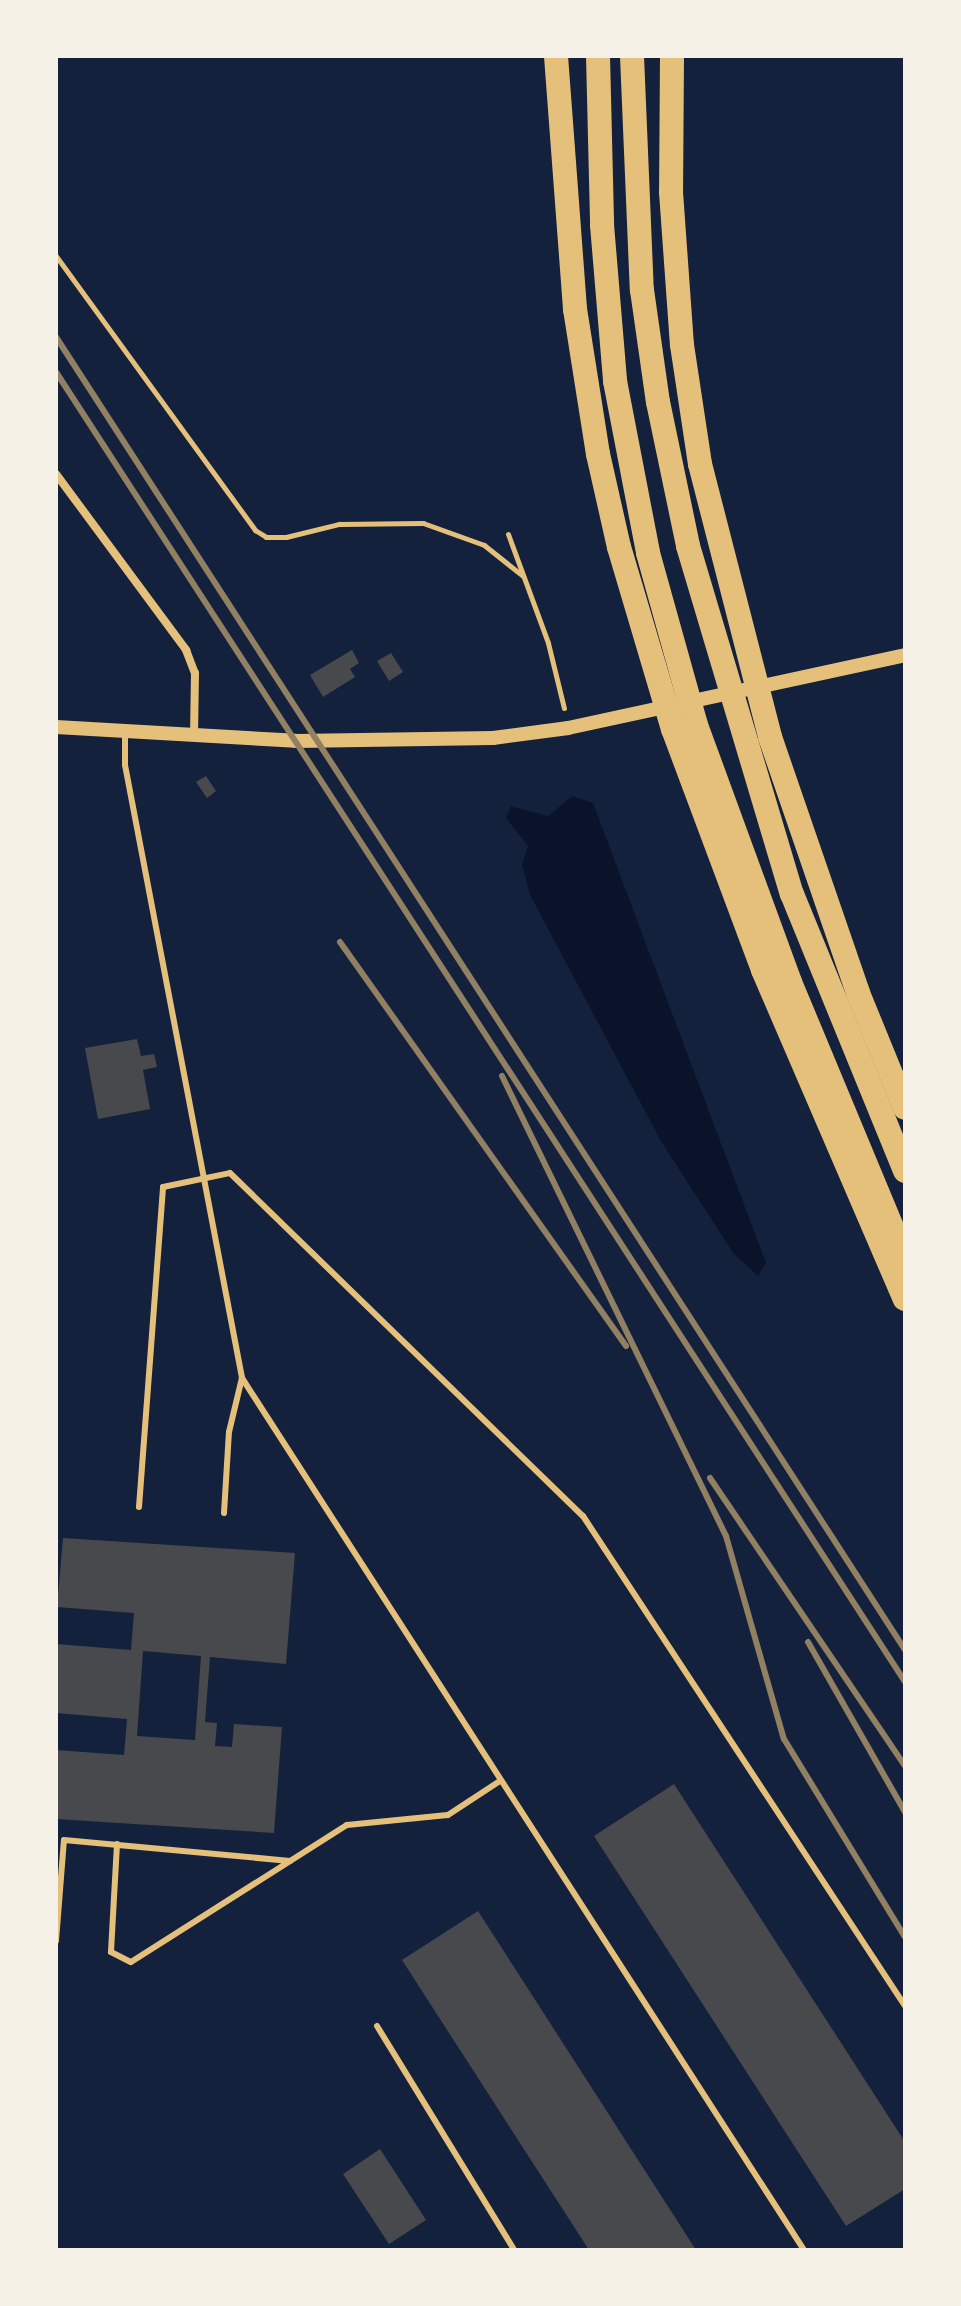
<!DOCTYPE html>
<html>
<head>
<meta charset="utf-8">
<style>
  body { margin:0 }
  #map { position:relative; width:961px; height:2306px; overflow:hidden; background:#14213d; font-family:"Open Sans",sans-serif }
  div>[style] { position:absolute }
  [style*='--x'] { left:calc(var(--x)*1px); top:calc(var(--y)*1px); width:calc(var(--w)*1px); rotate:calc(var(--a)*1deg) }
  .water>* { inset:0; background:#0b132b }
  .building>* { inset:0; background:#48494c }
  .path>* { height:5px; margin:-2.5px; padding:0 2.5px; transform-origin:2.5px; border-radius:2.5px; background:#e5c07b }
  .service>* { height:6px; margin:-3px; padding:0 3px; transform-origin:3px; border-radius:3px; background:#e5c07b }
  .minor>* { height:8px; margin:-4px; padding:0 4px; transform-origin:4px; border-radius:4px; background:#e5c07b }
  .tertiary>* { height:14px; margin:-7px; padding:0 7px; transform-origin:7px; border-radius:7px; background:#e5c07b }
  .motorway>* { height:24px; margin:-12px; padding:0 12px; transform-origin:12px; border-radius:12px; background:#e5c07b }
  .rail>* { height:6px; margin:-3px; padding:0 3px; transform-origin:3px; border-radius:3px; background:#918062 }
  span { translate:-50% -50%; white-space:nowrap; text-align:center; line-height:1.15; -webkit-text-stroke:8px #f6f1e7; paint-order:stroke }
  .frame { position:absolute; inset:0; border:58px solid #f6f1e7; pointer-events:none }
</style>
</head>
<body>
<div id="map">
  <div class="water">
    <i style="clip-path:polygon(572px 796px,593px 803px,766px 1263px,758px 1276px,734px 1254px,662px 1143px,530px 895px,522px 864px,528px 846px,506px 818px,511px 806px,548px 816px)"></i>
  </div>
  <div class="building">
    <i style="clip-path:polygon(352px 650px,359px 663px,350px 669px,355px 677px,323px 697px,310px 675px)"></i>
    <i style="clip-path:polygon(391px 653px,403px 672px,389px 681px,377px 661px)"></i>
    <i style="clip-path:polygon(206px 776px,216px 791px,207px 798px,196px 782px)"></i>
    <i style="clip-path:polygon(137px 1039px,141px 1056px,154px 1054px,157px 1067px,143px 1070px,150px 1109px,98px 1119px,85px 1048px)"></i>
    <i style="clip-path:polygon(evenodd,63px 1538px,295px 1553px,286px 1664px,210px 1657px,205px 1722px,217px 1723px,215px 1746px,232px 1747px,234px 1724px,282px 1727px,274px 1833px,56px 1819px,56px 1750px,124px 1755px,127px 1719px,56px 1713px,56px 1644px,131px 1650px,134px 1613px,57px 1607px,63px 1538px,143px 1651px,201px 1656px,195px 1740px,137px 1736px,143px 1651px)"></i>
    <i style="clip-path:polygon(674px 1784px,905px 2142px,905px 2189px,846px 2226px,594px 1836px)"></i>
    <i style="clip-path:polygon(478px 1911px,696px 2250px,589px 2250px,402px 1960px)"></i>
    <i style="clip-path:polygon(380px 2149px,426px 2220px,389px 2244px,343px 2174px)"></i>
  </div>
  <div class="path">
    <i style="--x:56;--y:256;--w:339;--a:54"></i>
    <i style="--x:255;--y:530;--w:13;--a:32"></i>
    <i style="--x:266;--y:537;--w:20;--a:0"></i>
    <i style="--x:286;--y:537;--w:55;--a:-13.8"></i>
    <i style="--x:339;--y:524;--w:84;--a:-0.7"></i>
    <i style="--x:423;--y:523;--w:65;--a:19.8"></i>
    <i style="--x:484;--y:545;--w:50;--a:38.5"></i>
    <i style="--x:508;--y:534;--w:116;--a:69.8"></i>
    <i style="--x:548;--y:643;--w:67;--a:76.2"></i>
  </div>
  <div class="service">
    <i style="--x:125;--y:731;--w:34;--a:90"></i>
    <i style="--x:125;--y:765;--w:624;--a:79.19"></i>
    <i style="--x:242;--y:1378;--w:1037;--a:57.2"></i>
    <i style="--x:139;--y:1507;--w:321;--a:-85.7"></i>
    <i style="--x:163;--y:1187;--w:68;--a:-11.8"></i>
    <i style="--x:230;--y:1173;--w:492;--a:44.2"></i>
    <i style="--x:583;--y:1516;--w:586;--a:56.69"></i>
    <i style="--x:224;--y:1513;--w:81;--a:-86.5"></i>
    <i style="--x:229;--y:1432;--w:56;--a:-76.5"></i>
    <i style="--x:117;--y:1844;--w:108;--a:93.2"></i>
    <i style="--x:111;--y:1952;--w:22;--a:27"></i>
    <i style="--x:131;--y:1962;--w:256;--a:-32.4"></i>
    <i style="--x:347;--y:1825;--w:101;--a:-5.7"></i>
    <i style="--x:448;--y:1815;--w:62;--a:-33.2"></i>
    <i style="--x:56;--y:1941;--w:101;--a:-85.5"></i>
    <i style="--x:64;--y:1840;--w:227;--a:5.3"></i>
    <i style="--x:377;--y:2026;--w:263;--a:58.5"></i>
  </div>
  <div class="minor">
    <i style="--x:56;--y:474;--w:219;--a:53.5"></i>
    <i style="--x:186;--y:650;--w:25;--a:69"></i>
    <i style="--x:195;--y:673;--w:63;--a:90.9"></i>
  </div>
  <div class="tertiary">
    <i style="--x:56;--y:727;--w:240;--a:3.3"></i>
    <i style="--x:296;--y:741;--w:197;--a:-0.9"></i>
    <i style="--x:493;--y:738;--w:76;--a:-7.6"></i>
    <i style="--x:568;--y:728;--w:345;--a:-12.2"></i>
  </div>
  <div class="motorway">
    <i style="--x:556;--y:56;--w:254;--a:85.7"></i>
    <i style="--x:575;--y:309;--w:147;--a:81"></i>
    <i style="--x:598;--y:454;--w:95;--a:77.3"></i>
    <i style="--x:619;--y:547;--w:190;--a:73.5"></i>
    <i style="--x:673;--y:729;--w:257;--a:69.5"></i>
    <i style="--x:763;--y:970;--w:358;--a:66.7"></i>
    <i style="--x:598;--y:56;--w:169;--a:88.6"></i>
    <i style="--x:602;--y:225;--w:157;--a:85.2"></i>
    <i style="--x:615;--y:381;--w:175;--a:79.1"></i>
    <i style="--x:648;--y:553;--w:179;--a:74.4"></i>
    <i style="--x:696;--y:725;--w:274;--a:69.9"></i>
    <i style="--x:790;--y:982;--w:299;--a:67.4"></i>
    <i style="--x:632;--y:56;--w:234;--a:87.6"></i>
    <i style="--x:642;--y:290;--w:113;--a:81.9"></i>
    <i style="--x:658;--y:402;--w:147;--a:78.2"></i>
    <i style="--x:688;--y:546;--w:363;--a:73.4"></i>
    <i style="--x:792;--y:894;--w:299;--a:67.8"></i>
    <i style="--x:672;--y:56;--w:136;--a:90.4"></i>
    <i style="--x:671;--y:192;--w:153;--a:85.9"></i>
    <i style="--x:682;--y:345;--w:120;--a:81.4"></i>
    <i style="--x:700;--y:464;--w:282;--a:75.6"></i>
    <i style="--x:770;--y:737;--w:271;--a:71"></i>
    <i style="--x:858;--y:993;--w:124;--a:67.8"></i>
  </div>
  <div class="rail">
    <i style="--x:56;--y:337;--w:1564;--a:57.11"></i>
    <i style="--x:56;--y:372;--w:1561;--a:57.05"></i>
    <i style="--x:340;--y:942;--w:495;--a:54.7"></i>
    <i style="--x:502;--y:1076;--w:512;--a:64.04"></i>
    <i style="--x:726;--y:1536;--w:211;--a:74.1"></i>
    <i style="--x:784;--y:1739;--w:232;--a:58.6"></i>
    <i style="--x:710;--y:1478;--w:348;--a:55.9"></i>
    <i style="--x:808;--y:1642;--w:196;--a:60.3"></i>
  </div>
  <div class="frame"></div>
</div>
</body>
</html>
